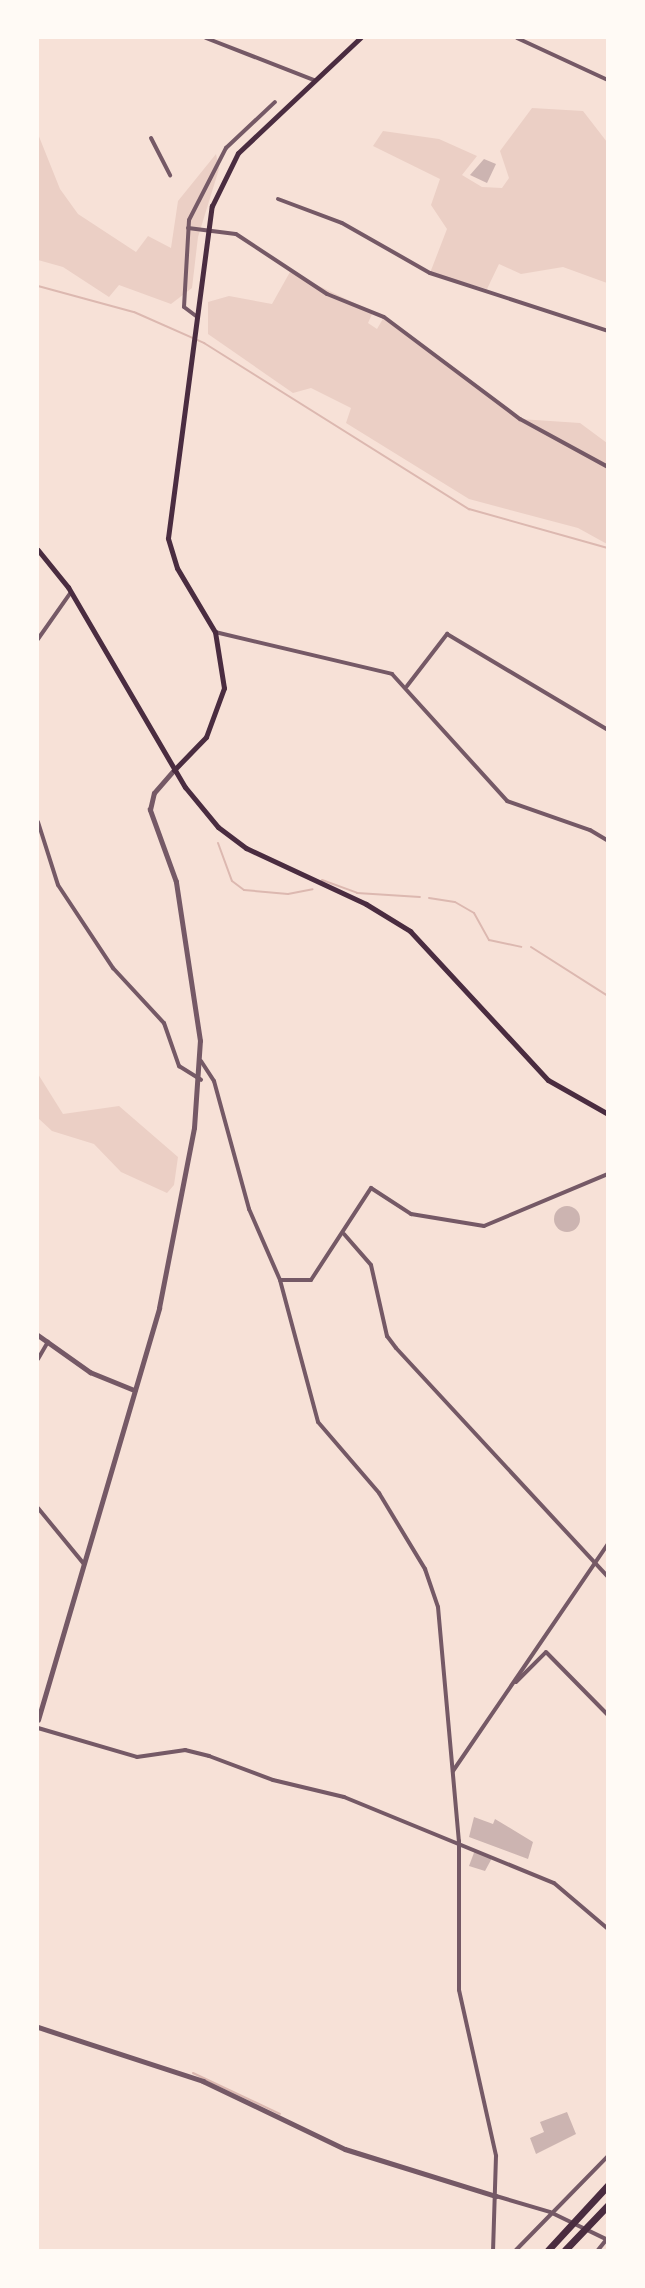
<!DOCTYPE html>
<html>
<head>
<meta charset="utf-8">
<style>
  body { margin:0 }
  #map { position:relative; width:645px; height:2288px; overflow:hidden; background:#f7e1d7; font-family:"Titillium Web",sans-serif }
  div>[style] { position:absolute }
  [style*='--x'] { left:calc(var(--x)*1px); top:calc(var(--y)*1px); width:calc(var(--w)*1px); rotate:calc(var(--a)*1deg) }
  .green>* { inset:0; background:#ebcfc5 }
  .stream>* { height:2px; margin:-1px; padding:0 1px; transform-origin:1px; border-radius:1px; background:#dcb8b0 }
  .building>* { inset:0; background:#ccb4b1 }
  .round { border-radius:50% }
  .minor>* { height:4px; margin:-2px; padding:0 2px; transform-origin:2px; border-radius:2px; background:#755966 }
  .tertiary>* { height:4.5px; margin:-2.25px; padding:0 2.25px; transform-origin:2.25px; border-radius:2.25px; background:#755966 }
  .secondary>* { height:5px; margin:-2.5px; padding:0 2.5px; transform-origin:2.5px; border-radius:2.5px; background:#4a2c40 }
  .motorway>* { height:7px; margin:-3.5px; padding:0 3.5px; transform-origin:3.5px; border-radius:3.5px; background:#4a2c40 }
  span { translate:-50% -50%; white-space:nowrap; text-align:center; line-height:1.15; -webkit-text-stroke:4.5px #fffaf5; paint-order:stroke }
  .frame { position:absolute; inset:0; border:39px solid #fffaf5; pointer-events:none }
</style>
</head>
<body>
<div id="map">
  <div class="green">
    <i style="clip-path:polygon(532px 108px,583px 111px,607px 142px,607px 283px,563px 267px,521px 274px,499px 264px,487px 289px,430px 273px,447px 229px,431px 205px,440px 179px,373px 146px,383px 131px,439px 139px,477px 156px,462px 175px,482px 187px,502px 188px,509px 178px,500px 151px)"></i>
    <i style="clip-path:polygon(38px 134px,60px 189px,78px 214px,136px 252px,148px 236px,171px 248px,178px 201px,216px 154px,219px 169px,198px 237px,192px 288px,171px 304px,119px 285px,109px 297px,63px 267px,38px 260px)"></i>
    <i style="clip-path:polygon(290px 272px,373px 312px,368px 323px,377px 329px,384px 317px,520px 419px,580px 423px,607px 443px,607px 544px,578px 528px,469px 499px,346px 423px,351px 408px,311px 388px,293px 393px,208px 334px,208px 302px,229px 296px,272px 304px)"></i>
    <i style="clip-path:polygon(38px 1074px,63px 1114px,119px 1106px,178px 1157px,174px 1185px,167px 1193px,121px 1172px,94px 1144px,52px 1131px,38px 1118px)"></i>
  </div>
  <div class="stream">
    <i style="--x:38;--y:286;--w:99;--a:15.2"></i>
    <i style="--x:134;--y:312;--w:77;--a:23.9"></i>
    <i style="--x:204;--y:343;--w:313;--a:32.1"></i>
    <i style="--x:469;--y:509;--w:144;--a:15.7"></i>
    <i style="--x:218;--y:843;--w:40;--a:69.8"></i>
    <i style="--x:232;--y:881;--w:15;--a:37"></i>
    <i style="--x:244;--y:890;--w:44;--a:5.2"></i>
    <i style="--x:288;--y:894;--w:25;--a:-11"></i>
    <i style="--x:322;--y:880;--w:37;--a:20"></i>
    <i style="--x:357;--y:893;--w:63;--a:3.6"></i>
    <i style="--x:429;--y:898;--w:26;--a:9"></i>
    <i style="--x:455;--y:902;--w:22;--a:30"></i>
    <i style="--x:474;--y:913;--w:31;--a:61"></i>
    <i style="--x:489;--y:940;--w:33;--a:12"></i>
    <i style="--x:531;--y:947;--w:91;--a:32.5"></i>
    <i style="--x:193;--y:2073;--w:96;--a:25.2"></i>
  </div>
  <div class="building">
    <i style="clip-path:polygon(484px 159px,496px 164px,487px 183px,470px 175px)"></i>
    <i class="round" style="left:554px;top:1206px;width:26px;height:26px"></i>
    <i style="clip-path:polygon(474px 1817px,493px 1824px,495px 1819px,533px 1842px,528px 1859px,469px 1837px)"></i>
    <i style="clip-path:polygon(475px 1850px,492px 1858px,485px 1871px,469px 1866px)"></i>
    <i style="clip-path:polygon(567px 2112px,576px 2134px,536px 2154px,530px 2138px,544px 2132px,540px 2122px)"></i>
  </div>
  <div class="minor">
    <i style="--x:206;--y:38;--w:116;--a:21.3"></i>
    <i style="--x:517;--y:38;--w:100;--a:24.8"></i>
    <i style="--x:151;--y:138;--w:42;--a:62.8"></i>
    <i style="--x:278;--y:199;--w:68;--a:20.6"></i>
    <i style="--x:342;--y:223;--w:101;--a:29.6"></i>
    <i style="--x:430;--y:273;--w:187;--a:18"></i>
    <i style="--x:188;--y:228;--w:48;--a:7.1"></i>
    <i style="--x:236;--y:234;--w:109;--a:33.4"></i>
    <i style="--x:327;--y:294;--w:61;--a:22"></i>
    <i style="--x:384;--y:317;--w:170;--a:36.9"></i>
    <i style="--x:520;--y:419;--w:100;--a:28.6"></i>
    <i style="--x:196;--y:316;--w:15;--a:-143"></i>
    <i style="--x:184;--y:307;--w:87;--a:-86.7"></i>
    <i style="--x:189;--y:220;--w:81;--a:-62.8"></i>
    <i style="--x:226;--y:148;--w:67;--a:-43.2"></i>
    <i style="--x:215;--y:632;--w:182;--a:13.3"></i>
    <i style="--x:392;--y:674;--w:171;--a:47.8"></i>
    <i style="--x:507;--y:801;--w:88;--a:19.3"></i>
    <i style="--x:590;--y:830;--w:21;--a:31"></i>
    <i style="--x:38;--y:639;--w:57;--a:-54.9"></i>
    <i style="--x:407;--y:686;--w:66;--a:-52.4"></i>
    <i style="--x:447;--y:634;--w:187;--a:30.8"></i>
    <i style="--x:38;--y:822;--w:66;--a:72.4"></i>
    <i style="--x:58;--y:885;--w:100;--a:56.5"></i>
    <i style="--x:113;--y:968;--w:75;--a:47.2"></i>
    <i style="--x:164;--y:1023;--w:46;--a:70.8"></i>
    <i style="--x:179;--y:1066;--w:26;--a:32"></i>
    <i style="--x:201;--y:1061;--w:24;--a:57"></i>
    <i style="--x:214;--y:1081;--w:133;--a:74.7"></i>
    <i style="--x:249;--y:1209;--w:77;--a:66.4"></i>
    <i style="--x:280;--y:1280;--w:147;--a:75"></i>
    <i style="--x:318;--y:1422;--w:94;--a:49.3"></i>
    <i style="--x:379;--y:1493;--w:89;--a:58.8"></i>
    <i style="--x:425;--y:1569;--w:40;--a:71.1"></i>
    <i style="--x:438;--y:1607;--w:235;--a:84.9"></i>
    <i style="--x:459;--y:1841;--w:149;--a:90"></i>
    <i style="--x:459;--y:1990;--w:170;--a:77.4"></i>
    <i style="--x:496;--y:2156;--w:94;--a:91.8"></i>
    <i style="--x:344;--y:1234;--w:41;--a:48.9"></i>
    <i style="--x:371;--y:1265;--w:73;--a:77.3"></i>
    <i style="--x:387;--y:1336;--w:15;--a:53"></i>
    <i style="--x:396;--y:1348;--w:312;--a:47.2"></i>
    <i style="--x:280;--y:1280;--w:31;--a:0"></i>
    <i style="--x:311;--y:1280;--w:110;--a:-56.9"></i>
    <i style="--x:371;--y:1188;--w:48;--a:33"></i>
    <i style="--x:411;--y:1214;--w:74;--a:9.3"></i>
    <i style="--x:484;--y:1226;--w:134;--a:-22.8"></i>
    <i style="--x:38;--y:1359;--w:20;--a:-60"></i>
    <i style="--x:38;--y:1508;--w:72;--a:50.6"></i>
    <i style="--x:516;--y:1682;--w:42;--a:-45"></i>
    <i style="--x:546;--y:1652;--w:88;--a:45.5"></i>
    <i style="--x:38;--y:1728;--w:103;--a:16.3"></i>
    <i style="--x:137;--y:1757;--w:49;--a:-8.3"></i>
    <i style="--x:185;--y:1750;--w:25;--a:14"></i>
    <i style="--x:209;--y:1756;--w:68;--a:20.6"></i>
    <i style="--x:273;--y:1780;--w:73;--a:13.5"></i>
    <i style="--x:344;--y:1797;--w:227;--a:22.3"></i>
    <i style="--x:554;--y:1883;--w:71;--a:40.4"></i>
    <i style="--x:453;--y:1771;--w:275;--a:-55.7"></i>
    <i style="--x:496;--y:2196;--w:56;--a:16.5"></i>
    <i style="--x:550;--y:2212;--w:64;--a:25.8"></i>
    <i style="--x:516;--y:2250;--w:132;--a:-45.6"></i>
    <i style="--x:598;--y:2250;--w:14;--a:-51"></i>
  </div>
  <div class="tertiary">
    <i style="--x:38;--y:1335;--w:64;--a:35.4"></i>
    <i style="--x:90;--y:1372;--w:48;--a:22.2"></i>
    <i style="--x:38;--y:1720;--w:429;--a:-73.6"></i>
    <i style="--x:159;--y:1308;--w:183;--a:-79"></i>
    <i style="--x:194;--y:1128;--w:87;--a:-86.1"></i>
    <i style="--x:200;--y:1041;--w:161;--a:-98.6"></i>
    <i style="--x:176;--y:882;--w:77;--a:-109.9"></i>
    <i style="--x:150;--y:810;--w:17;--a:-77"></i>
    <i style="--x:154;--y:793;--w:30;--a:-49"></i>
    <i style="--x:38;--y:2027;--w:174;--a:18.1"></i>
    <i style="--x:203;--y:2081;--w:157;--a:25.6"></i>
    <i style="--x:345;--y:2149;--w:158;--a:17.3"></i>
  </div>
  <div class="secondary">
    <i style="--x:38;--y:550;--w:48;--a:51"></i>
    <i style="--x:68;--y:587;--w:232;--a:59.7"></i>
    <i style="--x:185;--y:787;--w:52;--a:50.5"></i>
    <i style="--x:218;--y:827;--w:35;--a:37"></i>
    <i style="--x:246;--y:848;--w:132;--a:25"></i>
    <i style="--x:366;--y:904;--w:52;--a:31.5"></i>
    <i style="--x:410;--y:931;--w:203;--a:47.2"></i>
    <i style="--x:548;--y:1080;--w:69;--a:29.5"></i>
    <i style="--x:174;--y:770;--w:46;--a:-45.9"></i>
    <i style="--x:206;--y:737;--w:52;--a:-69.8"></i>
    <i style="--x:224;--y:688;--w:57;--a:-99.1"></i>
    <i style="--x:215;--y:632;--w:74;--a:-120.7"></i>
    <i style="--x:177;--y:568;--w:31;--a:-107"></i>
    <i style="--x:168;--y:538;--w:335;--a:-82.5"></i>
    <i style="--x:212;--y:206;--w:59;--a:-63.9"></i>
    <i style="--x:238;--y:153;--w:168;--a:-43.3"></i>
  </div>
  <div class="motorway">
    <i style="--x:548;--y:2250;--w:88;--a:-47.3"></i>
    <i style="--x:565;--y:2250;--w:62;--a:-46.3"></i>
  </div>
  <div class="frame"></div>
</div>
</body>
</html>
